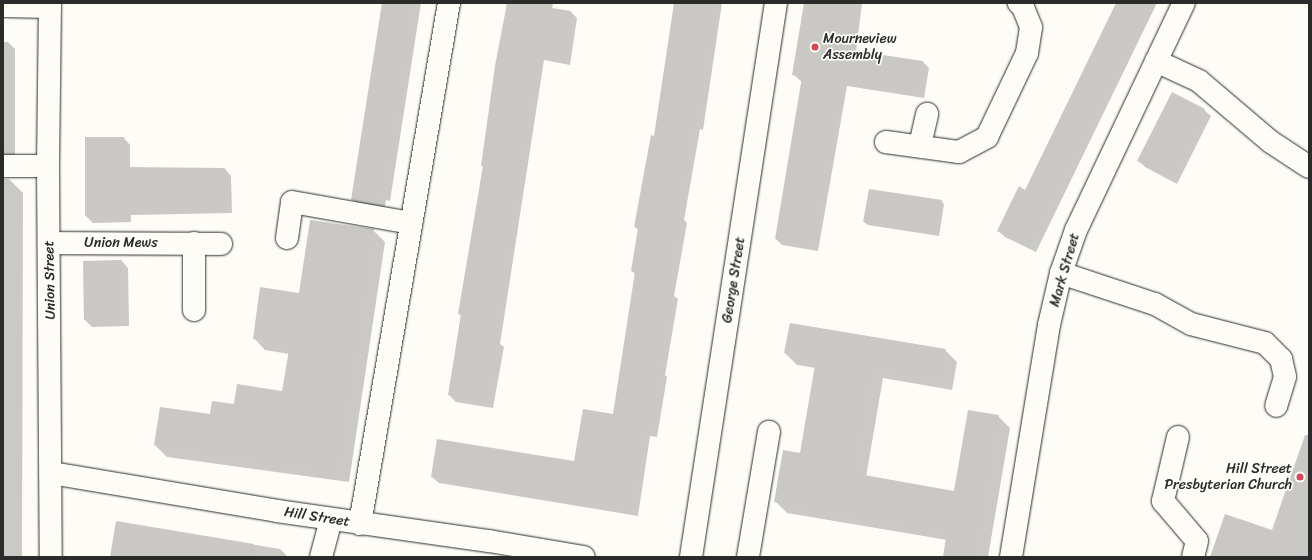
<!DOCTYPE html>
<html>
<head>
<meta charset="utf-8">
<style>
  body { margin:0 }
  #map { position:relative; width:1312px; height:560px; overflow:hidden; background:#fdfcf7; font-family:Sriracha,sans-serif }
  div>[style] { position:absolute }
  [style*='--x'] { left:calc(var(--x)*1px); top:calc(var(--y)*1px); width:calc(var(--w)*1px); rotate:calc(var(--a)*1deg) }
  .shadow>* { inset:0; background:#0003 }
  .building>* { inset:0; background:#c9c8c4 }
  .roads { filter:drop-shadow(0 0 1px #2b2b2b) drop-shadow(0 0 1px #2b2b2b) }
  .minor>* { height:22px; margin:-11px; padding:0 11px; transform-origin:11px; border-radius:11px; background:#fdfcf7 }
  .dots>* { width:11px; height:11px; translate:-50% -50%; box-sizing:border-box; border:2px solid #fdfcf7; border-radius:50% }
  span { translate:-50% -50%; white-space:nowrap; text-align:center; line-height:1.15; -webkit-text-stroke:3.5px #fdfcf7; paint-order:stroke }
  .poi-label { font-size:14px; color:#2b2b2b }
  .left { translate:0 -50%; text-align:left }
  .right { translate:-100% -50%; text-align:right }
  .street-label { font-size:14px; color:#2b2b2b }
  .frame { position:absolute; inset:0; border:4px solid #2b2b2b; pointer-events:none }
</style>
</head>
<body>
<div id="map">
  <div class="shadow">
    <i style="clip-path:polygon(383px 3px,421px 3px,390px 201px,386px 200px,384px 211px,359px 206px,352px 199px)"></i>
    <i style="clip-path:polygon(507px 3px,553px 3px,552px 9px,570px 11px,577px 18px,570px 65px,544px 60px,500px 344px,504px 347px,493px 408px,456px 402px,449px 395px)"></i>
    <i style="clip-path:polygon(675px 3px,722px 3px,703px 130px,700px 129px,684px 220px,687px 223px,674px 296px,678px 299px,665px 375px,667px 377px,657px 437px,650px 436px,638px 516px,439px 483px,432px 477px,575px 462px,614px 415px,635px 274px,632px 271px,639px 231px,635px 227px,655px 137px)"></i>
    <i style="clip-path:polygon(805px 3px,862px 3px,856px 52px,923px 62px,929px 68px,924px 98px,847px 86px,818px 251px,782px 245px,776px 239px,802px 82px,794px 75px)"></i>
    <i style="clip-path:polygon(1117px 3px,1157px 3px,1036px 252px,1005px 237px,998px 231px,1026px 191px)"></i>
    <i style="clip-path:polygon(3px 42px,8px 42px,15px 49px,15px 160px,3px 162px)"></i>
    <i style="clip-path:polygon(1204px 110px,1211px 116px,1177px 184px,1145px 167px,1138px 160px)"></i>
    <i style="clip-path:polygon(124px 138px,130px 145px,130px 168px,225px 169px,231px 176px,232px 213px,131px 215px,131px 222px,93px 223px,86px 216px)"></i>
    <i style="clip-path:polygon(3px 179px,9px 179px,23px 193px,22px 557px,3px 557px)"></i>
    <i style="clip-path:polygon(941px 201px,944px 204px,939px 236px,868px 225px,864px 222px)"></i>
    <i style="clip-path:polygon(373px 230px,385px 242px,349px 482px,167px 457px,155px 445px,211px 415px,283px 392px,289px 354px,265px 350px,254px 338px,300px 294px)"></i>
    <i style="clip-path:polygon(122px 261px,128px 268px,129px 326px,92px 327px,85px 320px)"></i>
    <i style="clip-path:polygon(945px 350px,957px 362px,952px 390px,883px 378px,866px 477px,955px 492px,998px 416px,1010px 428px,988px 557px,944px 557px,947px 540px,787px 513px,775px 501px,801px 454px,816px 368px,797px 365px,785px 353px)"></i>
    <i style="clip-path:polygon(117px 523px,280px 549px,288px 557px,111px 557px)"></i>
  </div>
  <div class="building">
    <i style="clip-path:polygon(382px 3px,413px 3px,383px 194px,379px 194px,377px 204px,351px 200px)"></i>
    <i style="clip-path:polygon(507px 3px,546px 3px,545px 7px,571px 11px,563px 59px,538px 54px,494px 339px,497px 339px,487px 402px,448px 395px,461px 315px,458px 314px,483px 166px,481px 166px,495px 66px)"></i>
    <i style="clip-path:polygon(674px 3px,714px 3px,696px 123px,693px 123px,677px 215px,680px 215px,668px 291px,672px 291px,658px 368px,661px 369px,650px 431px,644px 430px,631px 509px,431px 477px,437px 439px,574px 461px,583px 409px,613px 414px,635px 272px,631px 271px,638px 228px,634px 227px,651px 135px,654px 136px)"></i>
    <i style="clip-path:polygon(804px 3px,856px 3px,849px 50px,923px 61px,918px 92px,841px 80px,812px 245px,775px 239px,802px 77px,792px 75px)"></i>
    <i style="clip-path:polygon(1116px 3px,1148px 3px,1030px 247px,997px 231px,1019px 186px,1025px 190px)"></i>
    <i style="clip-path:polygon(1172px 92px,1205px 109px,1170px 177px,1137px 161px)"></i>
    <i style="clip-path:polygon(85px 137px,124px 137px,124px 167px,225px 168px,225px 206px,124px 208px,124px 216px,85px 216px)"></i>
    <i style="clip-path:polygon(869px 189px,942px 200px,936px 233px,863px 222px)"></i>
    <i style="clip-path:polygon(310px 220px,374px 229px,337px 471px,154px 445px,160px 407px,210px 414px,212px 401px,234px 404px,237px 384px,282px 391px,290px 344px,253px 339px,260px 287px,299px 293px)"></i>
    <i style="clip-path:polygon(122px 260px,123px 320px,84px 320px,83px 261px)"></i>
    <i style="clip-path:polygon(790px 323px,946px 349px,940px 379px,871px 367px,853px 473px,954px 491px,968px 410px,999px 415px,974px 557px,943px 557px,947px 531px,774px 502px,783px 450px,800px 453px,816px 359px,784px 353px)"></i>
    <i style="clip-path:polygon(1305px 435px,1309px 435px,1309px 557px,1210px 557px,1225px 514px,1272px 530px)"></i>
    <i style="clip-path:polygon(116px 521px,254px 544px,253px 557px,110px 557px)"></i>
  </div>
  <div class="roads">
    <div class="minor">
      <i style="--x:50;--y:3;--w:163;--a:90.7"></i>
      <i style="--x:48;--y:166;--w:391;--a:89.6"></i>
      <i style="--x:3;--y:6;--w:47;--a:1.2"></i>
      <i style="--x:1156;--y:61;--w:47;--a:24.9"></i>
      <i style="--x:1199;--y:81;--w:94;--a:40.3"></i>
      <i style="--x:1271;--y:142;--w:45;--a:33.3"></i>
      <i style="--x:886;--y:142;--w:74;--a:7.8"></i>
      <i style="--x:959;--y:152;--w:32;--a:-28"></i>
      <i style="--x:987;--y:137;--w:93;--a:-64.5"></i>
      <i style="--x:1027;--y:53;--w:26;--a:-81"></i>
      <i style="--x:1031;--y:27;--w:24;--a:-112"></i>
      <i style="--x:1022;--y:5;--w:4;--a:-146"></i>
      <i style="--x:920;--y:145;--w:32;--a:-77"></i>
      <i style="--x:3;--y:166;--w:45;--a:0"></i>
      <i style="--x:287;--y:238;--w:36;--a:-82"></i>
      <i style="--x:292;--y:202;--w:121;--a:10"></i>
      <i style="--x:49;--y:243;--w:172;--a:0.3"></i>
      <i style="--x:194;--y:243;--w:67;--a:90"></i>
      <i style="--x:1061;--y:273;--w:99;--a:18.3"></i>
      <i style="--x:1155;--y:304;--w:41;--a:29.1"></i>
      <i style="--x:1191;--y:324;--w:76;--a:14.4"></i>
      <i style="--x:1265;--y:343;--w:23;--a:45"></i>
      <i style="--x:1281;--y:359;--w:18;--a:77"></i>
      <i style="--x:1285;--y:377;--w:30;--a:107"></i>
      <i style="--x:1178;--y:437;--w:66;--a:103.2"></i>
      <i style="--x:1163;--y:501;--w:52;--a:49.6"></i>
      <i style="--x:1197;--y:541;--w:16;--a:104"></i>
      <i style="--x:51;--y:473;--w:229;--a:9.5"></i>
      <i style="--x:277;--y:511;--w:214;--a:8.1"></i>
      <i style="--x:489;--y:541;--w:96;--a:9.6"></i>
      <i style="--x:360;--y:524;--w:529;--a:-80.31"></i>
      <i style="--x:321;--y:557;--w:39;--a:-75"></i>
      <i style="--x:691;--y:557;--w:560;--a:-81.28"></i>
      <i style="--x:748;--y:557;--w:127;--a:-80.5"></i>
      <i style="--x:1011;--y:557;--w:235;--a:-80.7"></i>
      <i style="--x:1049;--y:325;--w:53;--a:-77"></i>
      <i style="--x:1061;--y:273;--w:46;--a:-70.8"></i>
      <i style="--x:1076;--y:230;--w:251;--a:-64.6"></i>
    </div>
  </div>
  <div class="dots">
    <i style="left:815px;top:47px;background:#d1495b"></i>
    <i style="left:1300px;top:477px;background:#d1495b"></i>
  </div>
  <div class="poi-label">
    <span class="left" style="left:823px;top:47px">Mourneview<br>Assembly</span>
    <span class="right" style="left:1292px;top:477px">Hill Street<br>Presbyterian Church</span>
  </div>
  <div class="street-label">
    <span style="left:121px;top:243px">Union Mews</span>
    <span style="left:1065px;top:270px;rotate:-74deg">Mark Street</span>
    <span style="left:50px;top:280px;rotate:-91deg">Union Street</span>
    <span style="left:734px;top:280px;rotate:-81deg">George Street</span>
    <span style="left:317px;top:517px;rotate:9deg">Hill Street</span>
  </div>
  <div class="frame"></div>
</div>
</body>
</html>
